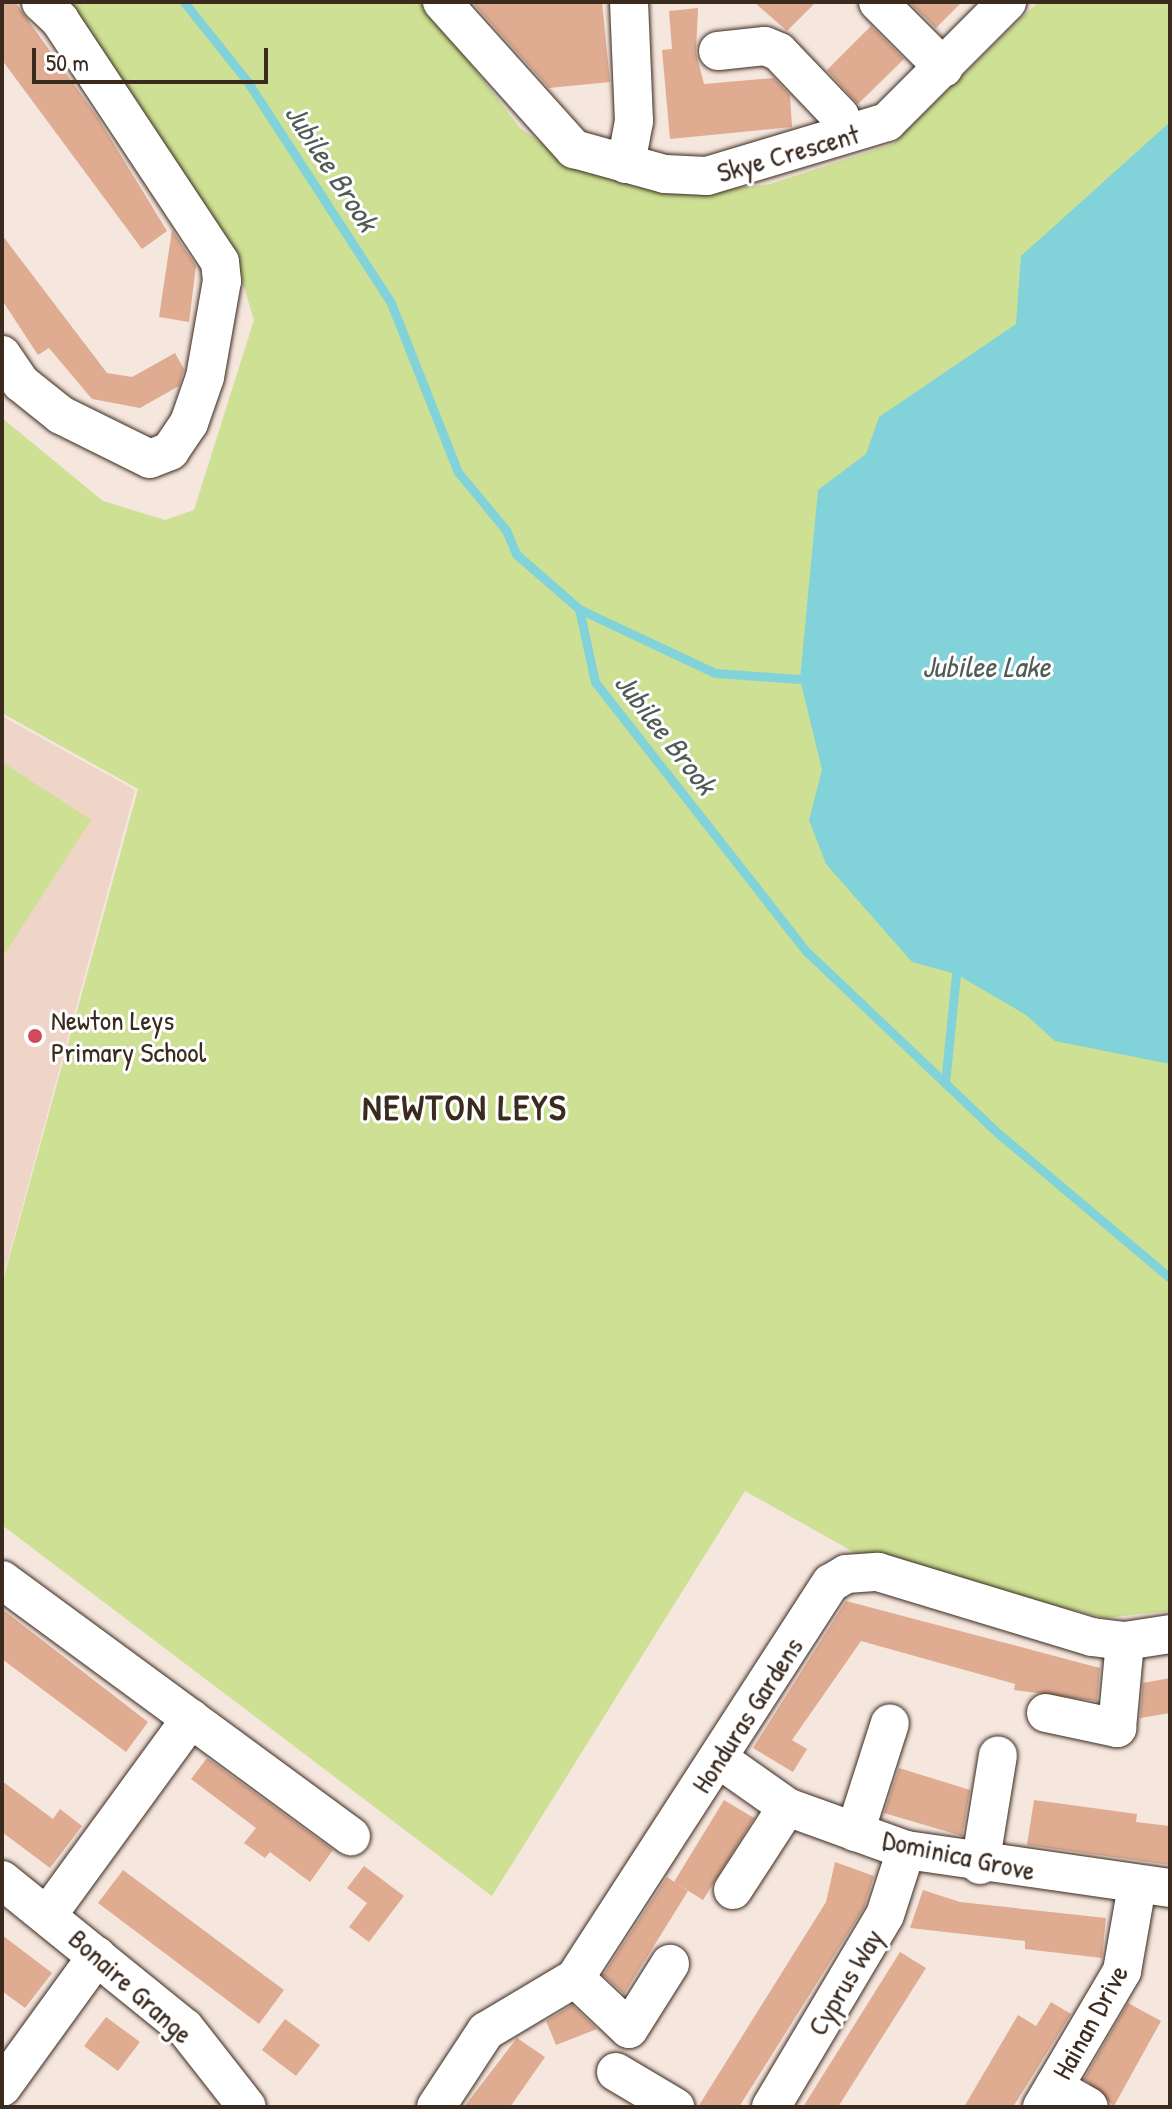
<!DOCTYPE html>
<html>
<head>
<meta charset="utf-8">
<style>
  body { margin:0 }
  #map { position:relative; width:1172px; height:2109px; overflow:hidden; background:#f5e6de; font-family:"Patrick Hand",sans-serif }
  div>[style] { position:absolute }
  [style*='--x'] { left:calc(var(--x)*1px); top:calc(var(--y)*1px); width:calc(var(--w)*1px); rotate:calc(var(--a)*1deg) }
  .built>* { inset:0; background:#eed5c7 }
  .green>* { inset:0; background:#cde094 }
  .water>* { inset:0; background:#82d3d9 }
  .stream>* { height:9px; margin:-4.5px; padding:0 4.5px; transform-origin:4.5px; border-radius:4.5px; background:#82d3d9 }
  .building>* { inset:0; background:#dfac92 }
  .roads { filter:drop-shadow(0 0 2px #3b2a1e) drop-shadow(0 0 2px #3b2a1e) }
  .minor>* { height:38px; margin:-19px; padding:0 19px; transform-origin:19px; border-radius:19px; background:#fff }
  .dots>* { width:22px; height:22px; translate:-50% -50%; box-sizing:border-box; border:4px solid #fff; border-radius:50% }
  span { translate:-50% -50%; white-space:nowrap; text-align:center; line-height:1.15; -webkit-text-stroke:6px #fff; paint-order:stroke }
  .street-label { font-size:28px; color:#3b2a1e }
  .poi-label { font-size:28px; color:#3b2a1e }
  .left { translate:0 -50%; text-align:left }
  .water-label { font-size:30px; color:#505d56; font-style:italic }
  .district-label { font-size:36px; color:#3b2a1e; font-weight:700; letter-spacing:2px }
  .frame { position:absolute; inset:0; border:4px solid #3b2a1e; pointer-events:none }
  .scale { position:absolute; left:32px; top:48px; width:236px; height:36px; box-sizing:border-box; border:4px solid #3b2a1e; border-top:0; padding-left:10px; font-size:24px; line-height:28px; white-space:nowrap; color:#3b2a1e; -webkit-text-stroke:6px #fff; paint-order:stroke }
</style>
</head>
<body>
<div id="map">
  <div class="built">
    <i style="clip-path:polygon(2px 716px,135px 790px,2px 1281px)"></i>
  </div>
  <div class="green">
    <i style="clip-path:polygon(64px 2px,423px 2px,520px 128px,575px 167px,683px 194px,770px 184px,893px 144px,1038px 2px,1170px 2px,1170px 1611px,1105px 1618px,866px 1559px,745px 1491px,492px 1896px,2px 1525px,2px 1284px,138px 789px,2px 713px,2px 418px,103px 501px,165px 520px,194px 510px,254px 320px,238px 268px)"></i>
    <i style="clip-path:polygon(2px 762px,91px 820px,2px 958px)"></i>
  </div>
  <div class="water">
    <i style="clip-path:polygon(1170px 122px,1170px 1064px,1055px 1041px,1026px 1015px,956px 974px,912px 962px,826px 864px,809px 820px,822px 770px,800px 679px,818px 490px,866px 454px,879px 417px,1016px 324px,1021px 256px)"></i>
  </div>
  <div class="stream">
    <i style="--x:184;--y:2;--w:101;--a:51.4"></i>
    <i style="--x:247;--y:81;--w:265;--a:57"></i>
    <i style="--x:391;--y:303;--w:182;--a:68.4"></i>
    <i style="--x:458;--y:472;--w:75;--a:50.4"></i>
    <i style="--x:506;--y:530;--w:26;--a:67"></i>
    <i style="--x:516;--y:554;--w:84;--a:41.1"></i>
    <i style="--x:579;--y:609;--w:75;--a:77.6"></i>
    <i style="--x:595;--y:682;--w:343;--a:51.9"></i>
    <i style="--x:807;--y:952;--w:265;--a:43.5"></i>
    <i style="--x:999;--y:1134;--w:224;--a:40.1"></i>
    <i style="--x:579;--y:609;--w:150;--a:25.2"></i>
    <i style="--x:715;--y:673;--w:85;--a:4"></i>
    <i style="--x:945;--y:1083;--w:110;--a:-84.2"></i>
  </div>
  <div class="building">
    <i style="clip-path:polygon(2px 2px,15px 2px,98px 118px,167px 231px,142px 249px,2px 60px)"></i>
    <i style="clip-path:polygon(472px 2px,602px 2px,610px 82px,549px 88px)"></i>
    <i style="clip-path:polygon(754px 2px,816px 2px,787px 31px)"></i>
    <i style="clip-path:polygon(909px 2px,962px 2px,936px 28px)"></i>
    <i style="clip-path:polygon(698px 8px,696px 53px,704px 84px,774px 78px,790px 95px,792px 127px,670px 139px,662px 50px,672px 49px,669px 11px)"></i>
    <i style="clip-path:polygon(871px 26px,904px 59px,858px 104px,827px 70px)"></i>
    <i style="clip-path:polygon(172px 230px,196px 266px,189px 322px,159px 317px)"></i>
    <i style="clip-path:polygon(2px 235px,107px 373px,132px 377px,175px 353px,184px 369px,179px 386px,140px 408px,92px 399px,49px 348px,38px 355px,2px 300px)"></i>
    <i style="clip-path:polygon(846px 1601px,1100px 1668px,1097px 1701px,1014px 1690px,1015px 1684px,861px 1641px,792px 1740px,807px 1749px,793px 1772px,753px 1748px)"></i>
    <i style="clip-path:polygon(2px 1609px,148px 1722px,126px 1752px,2px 1659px)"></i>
    <i style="clip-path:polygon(1170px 1678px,1170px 1713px,1140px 1718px,1143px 1683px)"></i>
    <i style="clip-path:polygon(207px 1758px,333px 1850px,310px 1882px,270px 1852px,265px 1858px,244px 1843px,256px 1828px,191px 1779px)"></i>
    <i style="clip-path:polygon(899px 1768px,970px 1790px,962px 1836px,884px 1813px)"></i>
    <i style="clip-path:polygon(2px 1781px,53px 1819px,60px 1809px,82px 1826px,50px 1868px,2px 1832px)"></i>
    <i style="clip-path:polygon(724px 1800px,754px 1818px,703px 1900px,674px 1882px)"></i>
    <i style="clip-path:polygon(1034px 1800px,1137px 1814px,1136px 1822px,1170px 1826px,1170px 1865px,1027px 1845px)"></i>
    <i style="clip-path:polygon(835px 1862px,874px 1876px,864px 1908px,739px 2107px,698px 2107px,826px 1902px)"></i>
    <i style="clip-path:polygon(364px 1866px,404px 1896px,369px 1942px,349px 1927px,367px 1903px,347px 1888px)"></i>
    <i style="clip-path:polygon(123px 1870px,284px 1990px,259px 2024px,98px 1903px)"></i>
    <i style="clip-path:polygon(667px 1877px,688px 1891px,624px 1994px,603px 1975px)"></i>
    <i style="clip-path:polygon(923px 1890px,960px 1902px,1106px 1918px,1102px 1958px,1025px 1949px,1025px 1941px,910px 1928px)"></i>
    <i style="clip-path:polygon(2px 1935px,52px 1973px,25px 2008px,2px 1991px)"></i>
    <i style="clip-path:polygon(900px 1952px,926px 1968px,838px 2107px,803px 2107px)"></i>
    <i style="clip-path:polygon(1051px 2002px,1071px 2014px,1013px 2107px,964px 2107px,1018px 2015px,1036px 2026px)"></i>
    <i style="clip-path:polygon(1128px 2003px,1161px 2021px,1114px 2106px,1084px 2079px)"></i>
    <i style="clip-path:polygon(572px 2005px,597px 2029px,556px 2045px,546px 2021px)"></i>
    <i style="clip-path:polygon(106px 2017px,140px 2042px,118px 2071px,84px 2046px)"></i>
    <i style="clip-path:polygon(285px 2019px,320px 2045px,296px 2076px,262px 2050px)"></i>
    <i style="clip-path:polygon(517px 2038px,545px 2057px,510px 2107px,464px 2107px)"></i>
  </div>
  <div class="roads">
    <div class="minor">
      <i style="--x:442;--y:2;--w:198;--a:48.1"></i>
      <i style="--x:574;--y:149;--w:94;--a:15.4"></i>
      <i style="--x:665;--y:174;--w:42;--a:2.7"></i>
      <i style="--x:707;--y:176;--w:188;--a:-16.7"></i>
      <i style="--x:887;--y:122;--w:170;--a:-45"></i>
      <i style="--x:878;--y:2;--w:93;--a:45"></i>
      <i style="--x:718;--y:51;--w:47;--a:-6.1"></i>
      <i style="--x:765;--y:46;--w:15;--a:23"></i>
      <i style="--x:779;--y:52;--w:88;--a:46.4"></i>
      <i style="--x:840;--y:116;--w:18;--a:81"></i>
      <i style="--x:626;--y:164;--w:44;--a:-79.5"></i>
      <i style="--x:634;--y:121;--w:119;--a:-92.4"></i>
      <i style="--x:2;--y:355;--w:34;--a:56"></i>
      <i style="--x:21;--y:383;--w:51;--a:38.7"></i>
      <i style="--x:61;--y:415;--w:99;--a:26.3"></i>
      <i style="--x:150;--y:459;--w:22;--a:-22"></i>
      <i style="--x:170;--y:451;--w:34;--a:-56"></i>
      <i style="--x:189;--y:423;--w:49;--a:-70.8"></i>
      <i style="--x:205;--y:377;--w:97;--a:-80"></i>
      <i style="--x:222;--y:281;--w:19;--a:-96"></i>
      <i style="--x:220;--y:262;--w:290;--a:-123.5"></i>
      <i style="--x:60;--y:20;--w:26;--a:-137"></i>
      <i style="--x:2;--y:1580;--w:433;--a:36.3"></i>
      <i style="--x:1046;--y:1713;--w:73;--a:11.9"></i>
      <i style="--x:1117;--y:1728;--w:87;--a:-84.7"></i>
      <i style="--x:719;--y:1759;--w:83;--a:35.2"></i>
      <i style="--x:787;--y:1807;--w:127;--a:19.9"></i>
      <i style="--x:906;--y:1850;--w:267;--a:8.2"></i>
      <i style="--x:855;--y:1832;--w:114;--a:-72.2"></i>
      <i style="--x:980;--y:1865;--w:111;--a:-80.7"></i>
      <i style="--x:2;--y:1880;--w:235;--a:39"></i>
      <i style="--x:185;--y:2028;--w:100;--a:51.9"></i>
      <i style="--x:733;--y:1890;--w:99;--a:-57"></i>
      <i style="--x:49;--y:1913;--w:241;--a:-53.9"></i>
      <i style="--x:575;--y:1978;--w:74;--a:43.4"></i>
      <i style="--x:629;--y:2029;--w:77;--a:-57.8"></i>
      <i style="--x:616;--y:2072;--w:69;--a:30.7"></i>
      <i style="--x:2;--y:2087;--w:162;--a:-54.1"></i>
      <i style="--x:1054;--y:2087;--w:40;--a:29.7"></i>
      <i style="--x:436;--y:2107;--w:91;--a:-56.7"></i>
      <i style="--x:486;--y:2031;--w:104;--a:-30.8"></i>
      <i style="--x:575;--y:1978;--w:471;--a:-57.1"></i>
      <i style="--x:831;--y:1583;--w:17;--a:-31"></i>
      <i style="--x:846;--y:1574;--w:32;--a:-4"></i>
      <i style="--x:878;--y:1572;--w:224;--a:16.9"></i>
      <i style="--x:1092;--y:1637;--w:33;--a:7"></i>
      <i style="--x:1125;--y:1641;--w:46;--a:-8.8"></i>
      <i style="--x:771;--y:2107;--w:223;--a:-59.3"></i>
      <i style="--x:885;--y:1915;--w:68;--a:-72.1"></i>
      <i style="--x:1042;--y:2107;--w:158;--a:-59.5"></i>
      <i style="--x:1122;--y:1971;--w:86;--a:-80"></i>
    </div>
  </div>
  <div class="dots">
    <i style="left:35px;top:1036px;background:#d1495b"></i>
  </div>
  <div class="street-label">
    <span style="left:788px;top:153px;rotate:-16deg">Skye Crescent</span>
    <span style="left:747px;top:1715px;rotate:-57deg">Honduras Gardens</span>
    <span style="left:959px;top:1855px;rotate:12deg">Dominica Grove</span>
    <span style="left:845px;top:1982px;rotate:-59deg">Cyprus Way</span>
    <span style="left:131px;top:1986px;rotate:42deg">Bonaire Grange</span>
    <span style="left:1090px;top:2022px;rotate:-61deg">Hainan Drive</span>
  </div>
  <div class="poi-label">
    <span class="left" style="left:51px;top:1036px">Newton Leys<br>Primary School</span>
  </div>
  <div class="water-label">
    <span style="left:332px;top:167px;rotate:57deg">Jubilee Brook</span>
    <span style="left:986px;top:666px">Jubilee Lake</span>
    <span style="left:666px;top:733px;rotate:52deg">Jubilee Brook</span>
  </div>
  <div class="district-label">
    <span style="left:465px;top:1107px">NEWTON LEYS</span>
  </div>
  <div class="frame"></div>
  <div class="scale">50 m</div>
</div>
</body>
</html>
